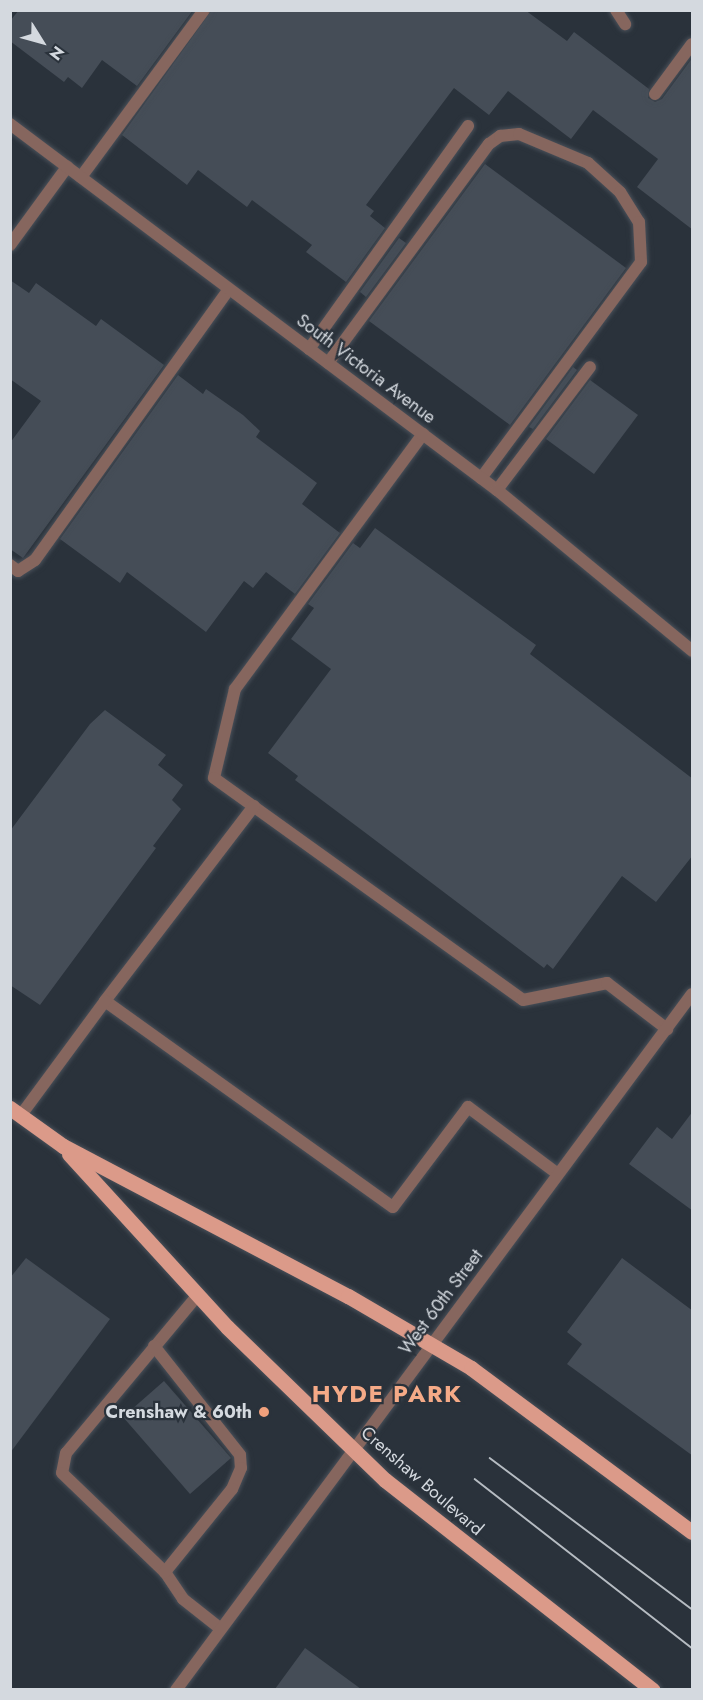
<!DOCTYPE html>
<html>
<head>
<meta charset="utf-8">
<style>
  body { margin:0 }
  #map { position:relative; width:703px; height:1700px; overflow:hidden; background:#2a323b; font-family:Jost,sans-serif }
  div>[style] { position:absolute }
  [style*='--x'] { left:calc(var(--x)*1px); top:calc(var(--y)*1px); width:calc(var(--w)*1px); rotate:calc(var(--a)*1deg) }
  .building>* { inset:0; background:#454d57 }
  .roads { filter:drop-shadow(0 0 2px #495059) drop-shadow(0 0 2px #495059) }
  .service>* { height:12px; margin:-6px; padding:0 6px; transform-origin:6px; border-radius:6px; background:#86665e }
  .minor>* { height:12px; margin:-6px; padding:0 6px; transform-origin:6px; border-radius:6px; background:#86665e }
  .tertiary>* { height:12px; margin:-6px; padding:0 6px; transform-origin:6px; border-radius:6px; background:#86665e }
  .primary>* { height:15px; margin:-7.5px; padding:0 7.5px; transform-origin:7.5px; border-radius:7.5px; background:#db9a89 }
  .tram>* { height:1.5px; margin:-0.75px; padding:0 0.75px; transform-origin:0.75px; border-radius:0.75px; background:#b6bcc2 }
  .dots>* { width:16px; height:16px; translate:-50% -50%; box-sizing:border-box; border:3px solid #2a323b; border-radius:50% }
  span { translate:-50% -50%; white-space:nowrap; text-align:center; line-height:1.15; -webkit-text-stroke:4.5px #2a323b; paint-order:stroke }
  .street-label { font-size:18px; color:#d4d9df }
  .poi-label { font-size:18px; color:#d4d9df; font-weight:700 }
  .right { translate:-100% -50%; text-align:right }
  .district-label { font-size:24px; color:#f5aa87; font-weight:700; letter-spacing:1.5px }
  .frame { position:absolute; inset:0; border:12px solid #d4d9df; pointer-events:none }
  .north { position:absolute; left:12px; top:12px; width:60px; height:60px; -webkit-text-stroke:4px #2a323b; paint-order:stroke; rotate:127deg; font-size:16px; font-weight:700; line-height:24px; text-align:center; color:#d4d9df }
  .north::after { content:''; display:block; margin:auto; width:21px; height:27px; background:#d4d9df; clip-path:polygon(50% 0,100% 100%,50% 72%,0 100%) }
</style>
</head>
<body>
<div id="map">
  <div class="building">
    <i style="clip-path:polygon(19px 10px,193px 10px,137px 86px,102px 60px,82px 88px,68px 77px,64px 82px,10px 41px,10px 21px)"></i>
    <i style="clip-path:polygon(212px 10px,525px 10px,567px 41px,574px 32px,649px 89px,648px 98px,655px 102px,662px 99px,693px 57px,693px 230px,637px 187px,658px 159px,593px 110px,571px 139px,508px 91px,489px 115px,454px 88px,366px 205px,374px 211px,370px 216px,385px 228px,346px 282px,306px 252px,312px 245px,252px 200px,247px 207px,198px 170px,187px 185px,122px 135px)"></i>
    <i style="clip-path:polygon(485px 164px,626px 268px,510px 425px,369px 321px)"></i>
    <i style="clip-path:polygon(399px 238px,406px 243px,366px 297px,360px 292px)"></i>
    <i style="clip-path:polygon(10px 280px,29px 293px,36px 283px,96px 326px,101px 319px,164px 365px,23px 558px,10px 549px,10px 443px,41px 401px,10px 379px)"></i>
    <i style="clip-path:polygon(573px 367px,577px 370px,533px 429px,529px 427px)"></i>
    <i style="clip-path:polygon(178px 375px,203px 394px,206px 389px,243px 415px,260px 431px,256px 437px,317px 483px,302px 504px,340px 533px,295px 594px,266px 572px,253px 588px,244px 581px,206px 632px,127px 572px,120px 583px,60px 539px)"></i>
    <i style="clip-path:polygon(590px 380px,638px 415px,594px 474px,546px 439px)"></i>
    <i style="clip-path:polygon(375px 528px,536px 645px,530px 654px,693px 779px,693px 855px,656px 902px,622px 876px,553px 969px,547px 964px,544px 968px,367px 834px,295px 780px,298px 776px,268px 753px,331px 669px,291px 639px,314px 608px,308px 604px,353px 543px,360px 548px)"></i>
    <i style="clip-path:polygon(105px 710px,166px 755px,158px 765px,183px 785px,172px 800px,181px 809px,153px 846px,156px 848px,40px 1005px,10px 985px,10px 831px,90px 724px)"></i>
    <i style="clip-path:polygon(693px 1111px,693px 1211px,629px 1164px,657px 1127px,672px 1139px)"></i>
    <i style="clip-path:polygon(26px 1258px,110px 1319px,10px 1453px,10px 1278px)"></i>
    <i style="clip-path:polygon(622px 1258px,693px 1311px,693px 1456px,567px 1364px,582px 1344px,567px 1332px)"></i>
    <i style="clip-path:polygon(164px 1381px,231px 1458px,190px 1494px,123px 1417px)"></i>
    <i style="clip-path:polygon(305px 1648px,361px 1689px,275px 1689px)"></i>
  </div>
  <div class="roads">
    <div class="service">
      <i style="--x:616;--y:10;--w:17;--a:57"></i>
      <i style="--x:655;--y:94;--w:62;--a:-53.5"></i>
      <i style="--x:81;--y:177;--w:207;--a:-53.6"></i>
      <i style="--x:10;--y:245;--w:97;--a:-53.8"></i>
      <i style="--x:309;--y:349;--w:274;--a:-54.5"></i>
      <i style="--x:328;--y:363;--w:272;--a:-53.7"></i>
      <i style="--x:489;--y:144;--w:14;--a:-36"></i>
      <i style="--x:500;--y:136;--w:19;--a:-6"></i>
      <i style="--x:519;--y:134;--w:75;--a:22.8"></i>
      <i style="--x:588;--y:163;--w:43;--a:42.2"></i>
      <i style="--x:620;--y:192;--w:36;--a:58"></i>
      <i style="--x:639;--y:222;--w:40;--a:87.1"></i>
      <i style="--x:641;--y:262;--w:269;--a:126.5"></i>
      <i style="--x:423;--y:434;--w:317;--a:126.4"></i>
      <i style="--x:235;--y:689;--w:91;--a:103.3"></i>
      <i style="--x:214;--y:778;--w:380;--a:35.7"></i>
      <i style="--x:523;--y:1000;--w:86;--a:-11.4"></i>
      <i style="--x:607;--y:983;--w:76;--a:37.5"></i>
      <i style="--x:497;--y:490;--w:154;--a:-52.9"></i>
      <i style="--x:10;--y:565;--w:10;--a:37"></i>
      <i style="--x:18;--y:571;--w:20;--a:-33"></i>
      <i style="--x:35;--y:560;--w:333;--a:-54.4"></i>
      <i style="--x:254;--y:806;--w:245;--a:127.4"></i>
      <i style="--x:105;--y:1001;--w:354;--a:35.6"></i>
      <i style="--x:393;--y:1207;--w:125;--a:-53.1"></i>
      <i style="--x:468;--y:1107;--w:112;--a:36.7"></i>
      <i style="--x:21;--y:1115;--w:142;--a:-53.6"></i>
      <i style="--x:197;--y:1296;--w:204;--a:129.8"></i>
      <i style="--x:66;--y:1453;--w:20;--a:101"></i>
      <i style="--x:62;--y:1473;--w:143;--a:43.9"></i>
      <i style="--x:165;--y:1572;--w:32;--a:56"></i>
      <i style="--x:183;--y:1599;--w:48;--a:38.3"></i>
      <i style="--x:154;--y:1346;--w:139;--a:51.7"></i>
      <i style="--x:240;--y:1455;--w:13;--a:86"></i>
      <i style="--x:241;--y:1468;--w:23;--a:113"></i>
      <i style="--x:232;--y:1489;--w:107;--a:128.9"></i>
    </div>
    <div class="minor">
      <i style="--x:10;--y:124;--w:609;--a:36.93"></i>
      <i style="--x:497;--y:490;--w:253;--a:39.5"></i>
    </div>
    <div class="tertiary">
      <i style="--x:176;--y:1690;--w:866;--a:-53.45"></i>
    </div>
    <div class="primary">
      <i style="--x:10;--y:1108;--w:65;--a:35.6"></i>
      <i style="--x:63;--y:1146;--w:322;--a:27.8"></i>
      <i style="--x:348;--y:1296;--w:143;--a:30.3"></i>
      <i style="--x:471;--y:1368;--w:275;--a:36.6"></i>
      <i style="--x:69;--y:1154;--w:234;--a:47.6"></i>
      <i style="--x:227;--y:1327;--w:220;--a:44.1"></i>
      <i style="--x:385;--y:1480;--w:340;--a:38.1"></i>
    </div>
  </div>
  <div class="tram">
    <i style="--x:490;--y:1458;--w:252;--a:36.8"></i>
    <i style="--x:475;--y:1479;--w:275;--a:37.9"></i>
  </div>
  <div class="dots">
    <i style="left:264px;top:1412px;background:#f1a17c"></i>
  </div>
  <div class="street-label">
    <span style="left:366px;top:369px;rotate:37deg">South Victoria Avenue</span>
    <span style="left:441px;top:1302px;rotate:-53deg">West 60th Street</span>
    <span style="left:422px;top:1481px;rotate:41deg">Crenshaw Boulevard</span>
  </div>
  <div class="poi-label">
    <span class="right" style="left:252px;top:1412px">Crenshaw &amp; 60th</span>
  </div>
  <div class="district-label">
    <span style="left:387px;top:1394px">HYDE PARK</span>
  </div>
  <div class="frame"></div>
  <div class="north">N</div>
</div>
</body>
</html>
